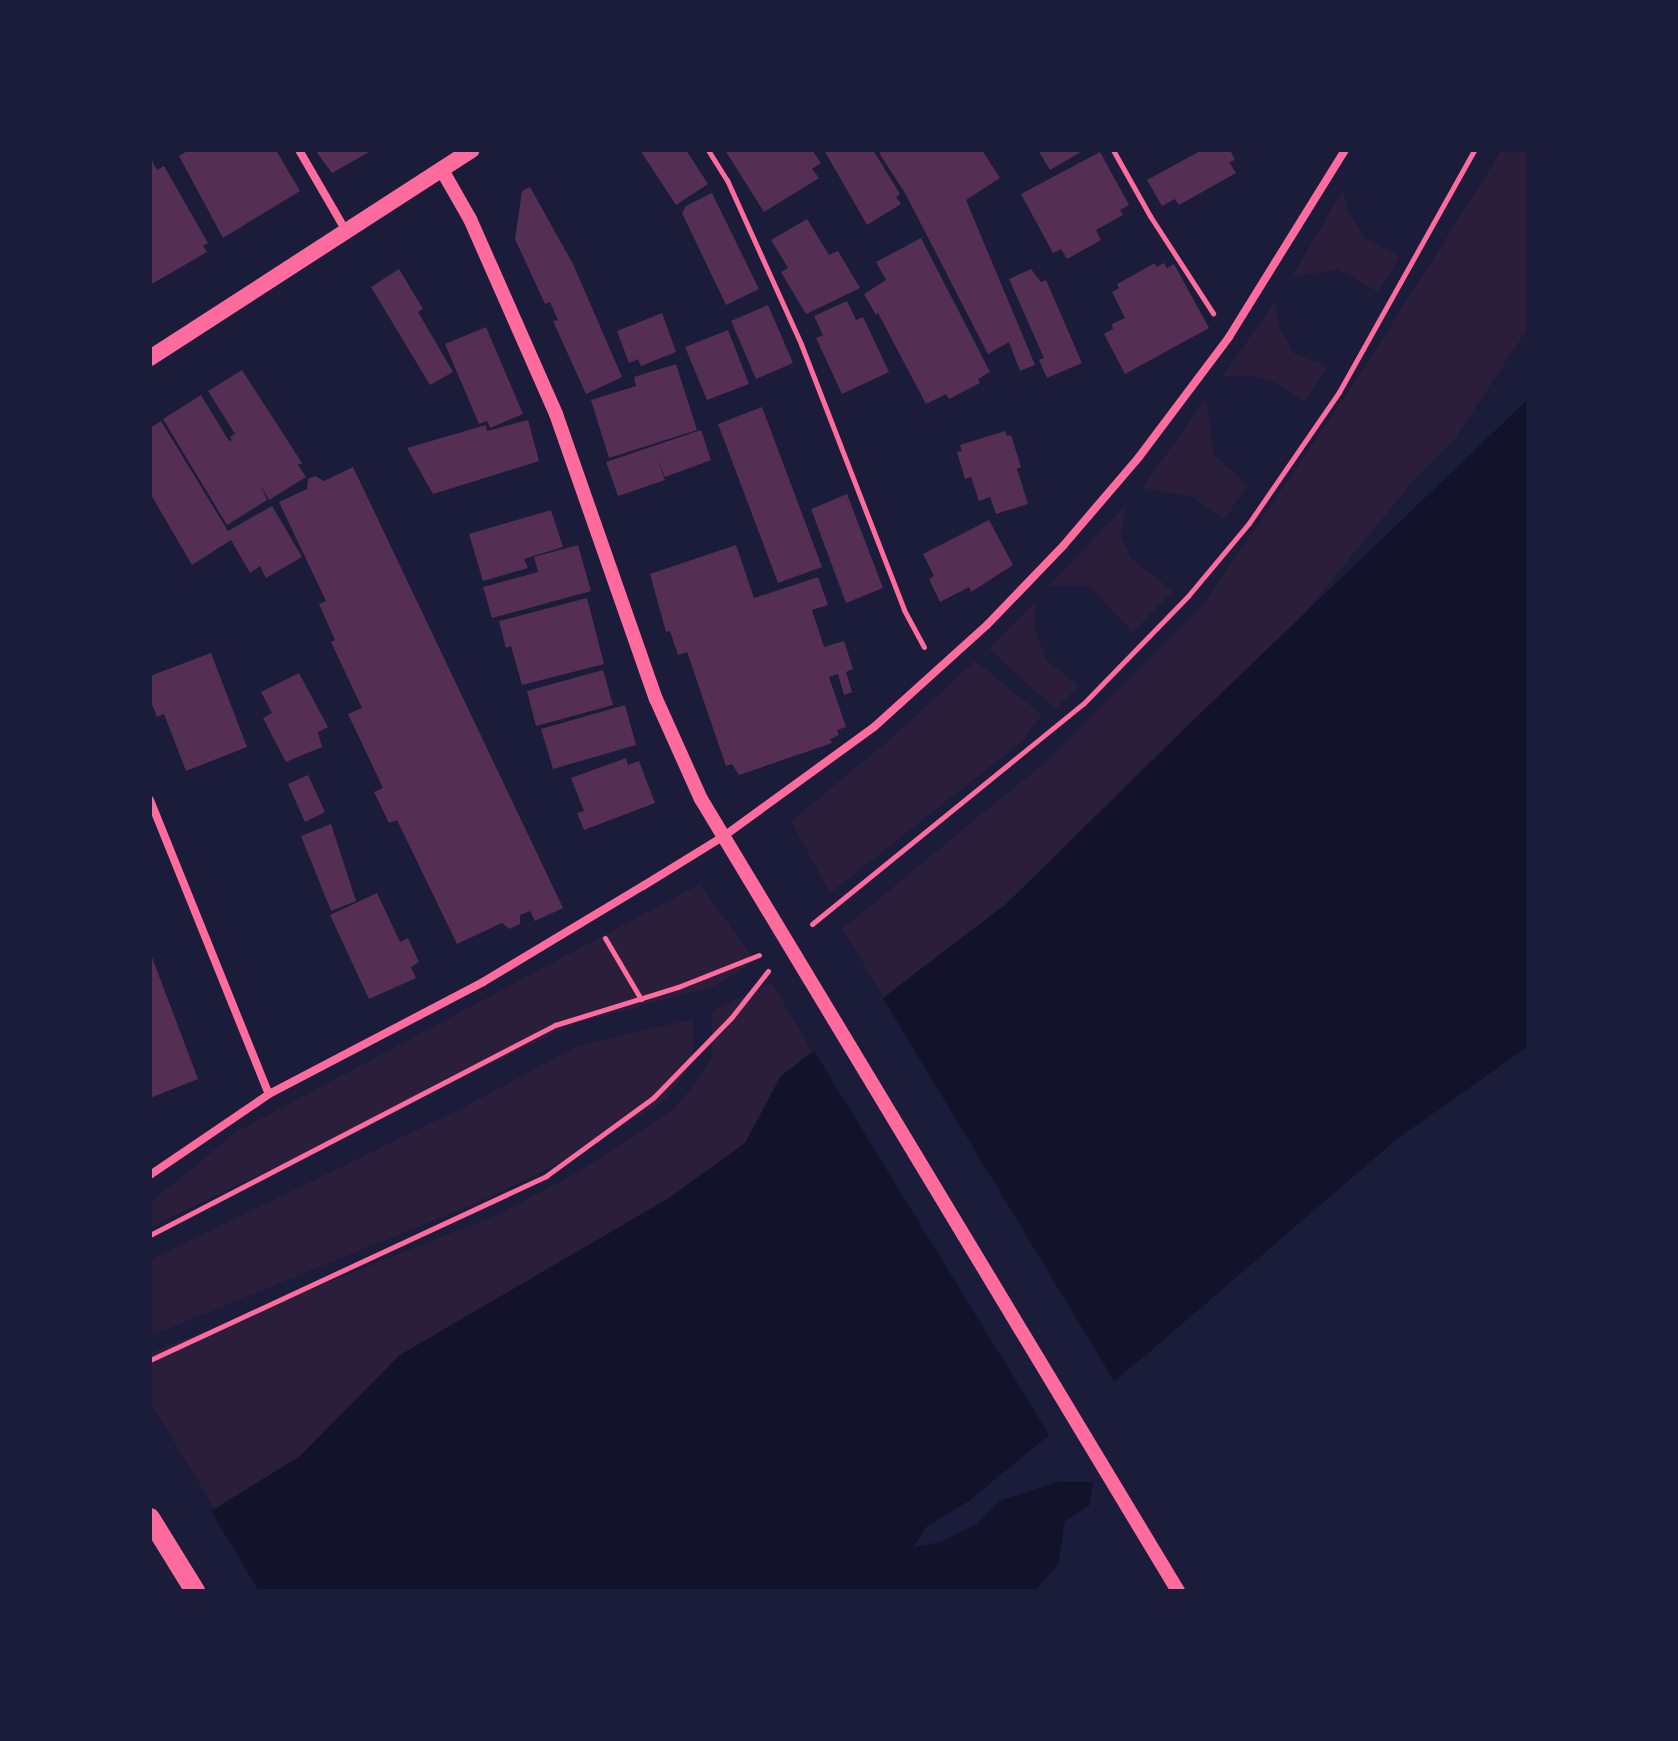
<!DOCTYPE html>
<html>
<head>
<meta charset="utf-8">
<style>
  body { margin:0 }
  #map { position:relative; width:1678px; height:1741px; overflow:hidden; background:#1b1b3a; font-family:"Work Sans",sans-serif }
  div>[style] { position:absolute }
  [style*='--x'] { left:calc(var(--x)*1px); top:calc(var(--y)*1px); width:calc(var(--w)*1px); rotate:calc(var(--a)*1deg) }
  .green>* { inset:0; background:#2a1e3b }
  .water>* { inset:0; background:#12122b }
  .pier>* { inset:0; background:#1b1b3a }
  .building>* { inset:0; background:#542f53 }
  .path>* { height:5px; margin:-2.5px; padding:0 2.5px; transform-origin:2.5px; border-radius:2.5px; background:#ff6b9d }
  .minor>* { height:8px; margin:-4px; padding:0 4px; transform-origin:4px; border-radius:4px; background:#ff6b9d }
  .tertiary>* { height:14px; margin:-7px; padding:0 7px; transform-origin:7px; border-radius:7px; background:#ff6b9d }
  .secondary>* { height:16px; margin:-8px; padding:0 8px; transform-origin:8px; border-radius:8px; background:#ff6b9d }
  .primary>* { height:20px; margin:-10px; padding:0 10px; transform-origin:10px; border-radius:10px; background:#ff6b9d }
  span { translate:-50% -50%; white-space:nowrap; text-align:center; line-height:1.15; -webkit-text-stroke:8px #1b1b3a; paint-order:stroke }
  .frame { position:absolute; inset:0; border:152px solid #1b1b3a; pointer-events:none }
</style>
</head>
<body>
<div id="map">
  <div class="green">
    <i style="clip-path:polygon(1502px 150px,1528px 150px,1528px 328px,1454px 440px,1409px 486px,1303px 615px,1006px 904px,884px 997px,842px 929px,1044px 763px,1206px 601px,1360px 374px)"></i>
    <i style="clip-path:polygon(1343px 190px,1348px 210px,1364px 238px,1400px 256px,1378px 292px,1338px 269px,1291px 278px)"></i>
    <i style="clip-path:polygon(1275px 301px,1278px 324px,1293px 353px,1328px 367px,1305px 401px,1273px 382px,1250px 376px,1223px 376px)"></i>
    <i style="clip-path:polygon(1206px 399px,1214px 455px,1248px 485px,1224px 520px,1193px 497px,1142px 488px)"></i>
    <i style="clip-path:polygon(1127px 504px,1121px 536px,1131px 558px,1173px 591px,1133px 632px,1089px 586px,1048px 586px)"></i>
    <i style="clip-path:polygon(1035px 602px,1035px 630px,1047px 660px,1079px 686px,1055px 709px,989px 649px)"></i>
    <i style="clip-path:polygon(975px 661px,1042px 715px,1020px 743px,830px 893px,791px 821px,889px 740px)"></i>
    <i style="clip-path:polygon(700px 884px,755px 961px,715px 986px,574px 1024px,150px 1227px,150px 1203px,236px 1132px)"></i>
    <i style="clip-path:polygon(771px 982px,812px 1051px,781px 1076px,745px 1143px,669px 1198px,400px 1355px,300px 1456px,215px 1509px,150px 1402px,150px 1353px,497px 1215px,578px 1172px,673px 1110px,698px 1080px,712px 1056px,712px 1011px)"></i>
    <i style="clip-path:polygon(693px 1019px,693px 1051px,688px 1070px,664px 1101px,569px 1158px,488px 1198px,150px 1336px,150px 1260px,464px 1107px,577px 1046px)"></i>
  </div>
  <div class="water">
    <i style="clip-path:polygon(1528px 399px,1528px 1046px,1397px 1139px,1154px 1348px,969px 1501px,927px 1526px,913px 1547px,941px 1542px,977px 1524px,999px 1501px,1058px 1482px,1093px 1482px,1089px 1506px,1065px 1521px,1058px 1564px,1035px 1591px,150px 1591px,150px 1549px,300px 1456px,400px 1355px,669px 1198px,745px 1143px,781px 1076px,1006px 904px,1185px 728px)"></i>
  </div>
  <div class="pier">
    <i style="clip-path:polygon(881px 995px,1116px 1384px,1051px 1438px,811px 1046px)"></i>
    <i style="clip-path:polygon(209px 1508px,259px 1591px,150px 1591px,150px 1544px)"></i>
  </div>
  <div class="building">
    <i style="clip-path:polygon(189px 150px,276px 150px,300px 191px,223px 238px,179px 156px)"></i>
    <i style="clip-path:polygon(315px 150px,373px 150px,332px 173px)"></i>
    <i style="clip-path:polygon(640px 150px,686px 150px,708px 184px,676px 205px)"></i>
    <i style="clip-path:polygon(725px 150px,812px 150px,821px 163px,812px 169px,819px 178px,764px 212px)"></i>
    <i style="clip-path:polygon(824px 150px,873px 150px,900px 194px,896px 197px,901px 204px,867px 225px)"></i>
    <i style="clip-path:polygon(884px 150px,982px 150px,1000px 178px,966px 200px,1035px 365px,1020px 371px,1009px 342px,988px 354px,905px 193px,879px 153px)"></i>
    <i style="clip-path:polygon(1038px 150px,1084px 150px,1050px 170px)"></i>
    <i style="clip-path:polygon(1202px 150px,1230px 150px,1235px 160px,1229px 162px,1236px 173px,1179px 205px,1175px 199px,1162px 206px,1147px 180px)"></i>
    <i style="clip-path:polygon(1100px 152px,1129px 205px,1120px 210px,1123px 215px,1096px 230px,1101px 240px,1067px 259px,1061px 249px,1053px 253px,1021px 194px)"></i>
    <i style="clip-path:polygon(150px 157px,157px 170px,164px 166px,208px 243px,203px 246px,207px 252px,150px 285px)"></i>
    <i style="clip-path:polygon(530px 187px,573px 264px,622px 377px,586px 394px,553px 321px,558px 320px,550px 302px,545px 304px,515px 239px,522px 191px)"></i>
    <i style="clip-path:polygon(712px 193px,759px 289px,726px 305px,682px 213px,686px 206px)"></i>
    <i style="clip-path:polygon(807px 219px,829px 255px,838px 251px,860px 288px,806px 314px,781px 272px,788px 268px,771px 240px)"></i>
    <i style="clip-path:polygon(921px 238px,990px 372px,978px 379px,980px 383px,949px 399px,946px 394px,926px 404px,878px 313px,876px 315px,864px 294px,886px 280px,876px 262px)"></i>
    <i style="clip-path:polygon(1155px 263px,1156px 267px,1164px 263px,1167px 268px,1174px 264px,1209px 328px,1125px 374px,1104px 334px,1113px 329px,1112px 324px,1125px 318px,1112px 292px,1119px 288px,1117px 284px)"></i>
    <i style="clip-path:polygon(399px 269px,423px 309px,418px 312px,453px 372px,430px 385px,371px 287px)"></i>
    <i style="clip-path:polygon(1031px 269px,1041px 282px,1046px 280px,1082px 363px,1047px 378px,1039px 360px,1044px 358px,1009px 279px)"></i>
    <i style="clip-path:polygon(847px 301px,856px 320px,863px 317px,889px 372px,842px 394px,816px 338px,823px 335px,814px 316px)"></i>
    <i style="clip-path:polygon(768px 305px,793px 363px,756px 379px,731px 321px)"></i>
    <i style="clip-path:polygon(662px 313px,676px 352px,641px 366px,638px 359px,629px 363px,617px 331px)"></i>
    <i style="clip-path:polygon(486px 327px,523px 414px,490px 428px,487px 421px,479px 424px,445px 344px)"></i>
    <i style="clip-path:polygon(728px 330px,749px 384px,707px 400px,685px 347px)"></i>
    <i style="clip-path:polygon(676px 364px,697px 430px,609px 458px,591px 400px,636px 386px,634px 377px)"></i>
    <i style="clip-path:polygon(242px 370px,302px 463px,298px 465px,306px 477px,269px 500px,260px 484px,267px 500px,227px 525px,163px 419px,201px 395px,229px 441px,232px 440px,230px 437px,235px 434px,208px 391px)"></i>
    <i style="clip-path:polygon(762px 407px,822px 567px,778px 583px,718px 424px)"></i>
    <i style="clip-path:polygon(528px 420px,539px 461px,433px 494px,407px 448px,486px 425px,487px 431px)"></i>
    <i style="clip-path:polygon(161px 421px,228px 531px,272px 506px,302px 557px,266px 578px,260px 566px,250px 573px,231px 540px,192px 565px,150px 493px,150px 428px)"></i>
    <i style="clip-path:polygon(701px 430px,711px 460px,665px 477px,657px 458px,665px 480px,618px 496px,606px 462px)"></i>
    <i style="clip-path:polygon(1005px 431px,1007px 436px,1011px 435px,1021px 467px,1017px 469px,1028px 504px,996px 514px,990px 497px,979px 501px,971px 477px,965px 479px,957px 452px,962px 451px,960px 445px)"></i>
    <i style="clip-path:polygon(353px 467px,563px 908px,535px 921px,530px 911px,520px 915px,520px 924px,509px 929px,502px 923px,457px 944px,397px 820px,389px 823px,374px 792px,383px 788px,348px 714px,362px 708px,331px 642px,335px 640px,319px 604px,326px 601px,279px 502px,307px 489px,308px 479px,315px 476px,324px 481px)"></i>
    <i style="clip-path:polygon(847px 494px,883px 588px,846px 603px,811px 509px)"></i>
    <i style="clip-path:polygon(551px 510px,563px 547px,524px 559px,528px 568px,483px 581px,469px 534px)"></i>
    <i style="clip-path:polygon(989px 520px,1013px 565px,971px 592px,969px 587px,940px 602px,929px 579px,934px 576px,923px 554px)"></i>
    <i style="clip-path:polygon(578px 545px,591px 591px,492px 618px,483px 587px,538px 572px,534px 557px)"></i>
    <i style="clip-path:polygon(736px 545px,754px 598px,818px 577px,828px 605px,812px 610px,824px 647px,844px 641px,853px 669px,846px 672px,852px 692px,844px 695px,838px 674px,829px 677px,846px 727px,837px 730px,839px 735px,830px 739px,832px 743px,739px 775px,732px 764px,726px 766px,687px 652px,678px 655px,670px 631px,666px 632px,650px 574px)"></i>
    <i style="clip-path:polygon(587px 598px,604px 664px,522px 685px,511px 646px,506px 648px,499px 621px)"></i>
    <i style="clip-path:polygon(211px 653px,247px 747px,186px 771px,164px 714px,157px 717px,150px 699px,150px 676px)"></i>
    <i style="clip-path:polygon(603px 670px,613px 705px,536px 726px,527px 691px)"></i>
    <i style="clip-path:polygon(299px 673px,328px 727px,318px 732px,322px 747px,286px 762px,263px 718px,272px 713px,261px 692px)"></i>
    <i style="clip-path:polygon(625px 705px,636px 745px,553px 769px,541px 729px)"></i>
    <i style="clip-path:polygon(626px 758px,628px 765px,639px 761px,655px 803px,584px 830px,577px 813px,584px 811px,571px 778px)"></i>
    <i style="clip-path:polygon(308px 775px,325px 812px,305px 822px,288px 784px)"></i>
    <i style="clip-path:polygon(331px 824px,356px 901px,331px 911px,301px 836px)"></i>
    <i style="clip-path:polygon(377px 893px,400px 942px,408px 938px,419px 962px,411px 967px,416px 978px,369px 999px,330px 915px)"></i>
    <i style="clip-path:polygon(150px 952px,198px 1079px,150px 1098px)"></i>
  </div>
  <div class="path">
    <i style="--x:708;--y:150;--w:36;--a:58"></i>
    <i style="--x:727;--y:180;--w:180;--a:65.7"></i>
    <i style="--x:801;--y:344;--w:285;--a:68.8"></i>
    <i style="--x:904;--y:610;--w:42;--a:61.6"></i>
    <i style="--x:1113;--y:150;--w:76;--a:60.7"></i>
    <i style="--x:1150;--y:216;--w:116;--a:57"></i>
    <i style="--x:812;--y:924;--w:349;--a:-39.1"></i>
    <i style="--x:1083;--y:704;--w:151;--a:-45.8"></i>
    <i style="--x:1188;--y:596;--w:95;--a:-50.1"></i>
    <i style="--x:1249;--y:523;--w:159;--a:-55.5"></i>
    <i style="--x:1339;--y:392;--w:277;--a:-60.8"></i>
    <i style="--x:605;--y:938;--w:71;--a:59.5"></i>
    <i style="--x:150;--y:1235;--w:456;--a:-27.4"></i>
    <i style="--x:555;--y:1025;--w:129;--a:-17.2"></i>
    <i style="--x:678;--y:987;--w:87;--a:-21.6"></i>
    <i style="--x:150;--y:1360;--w:437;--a:-24.9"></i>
    <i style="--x:546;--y:1176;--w:132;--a:-36.1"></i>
    <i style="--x:653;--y:1098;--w:112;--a:-45.7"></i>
    <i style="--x:731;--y:1018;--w:60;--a:-51.8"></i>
  </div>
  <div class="minor">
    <i style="--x:299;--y:150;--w:94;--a:59.9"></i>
    <i style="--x:150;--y:800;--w:317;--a:68"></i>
    <i style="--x:150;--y:1175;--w:144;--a:-34.2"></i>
    <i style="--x:269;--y:1094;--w:242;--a:-27.6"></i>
    <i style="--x:483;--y:982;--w:187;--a:-31"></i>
    <i style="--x:643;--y:886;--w:95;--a:-31.7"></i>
    <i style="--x:724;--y:836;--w:185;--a:-36"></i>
    <i style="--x:874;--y:727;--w:152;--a:-42.1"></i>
    <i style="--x:987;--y:625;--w:110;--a:-46.1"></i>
    <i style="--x:1063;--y:546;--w:117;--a:-49.5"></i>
    <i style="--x:1139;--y:457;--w:150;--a:-53.1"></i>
    <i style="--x:1229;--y:337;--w:220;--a:-58.2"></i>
  </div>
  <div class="tertiary">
    <i style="--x:442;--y:170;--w:56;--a:60.3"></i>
    <i style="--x:470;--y:219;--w:213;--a:66.2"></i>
    <i style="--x:556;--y:414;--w:302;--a:70.7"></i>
    <i style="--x:656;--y:699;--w:110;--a:65.8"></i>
    <i style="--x:701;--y:799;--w:925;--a:58.94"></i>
  </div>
  <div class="secondary">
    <i style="--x:150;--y:358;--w:383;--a:-32.9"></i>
  </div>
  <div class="primary">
    <i style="--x:150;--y:1518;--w:86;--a:58.3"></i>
  </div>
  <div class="frame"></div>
</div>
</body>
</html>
